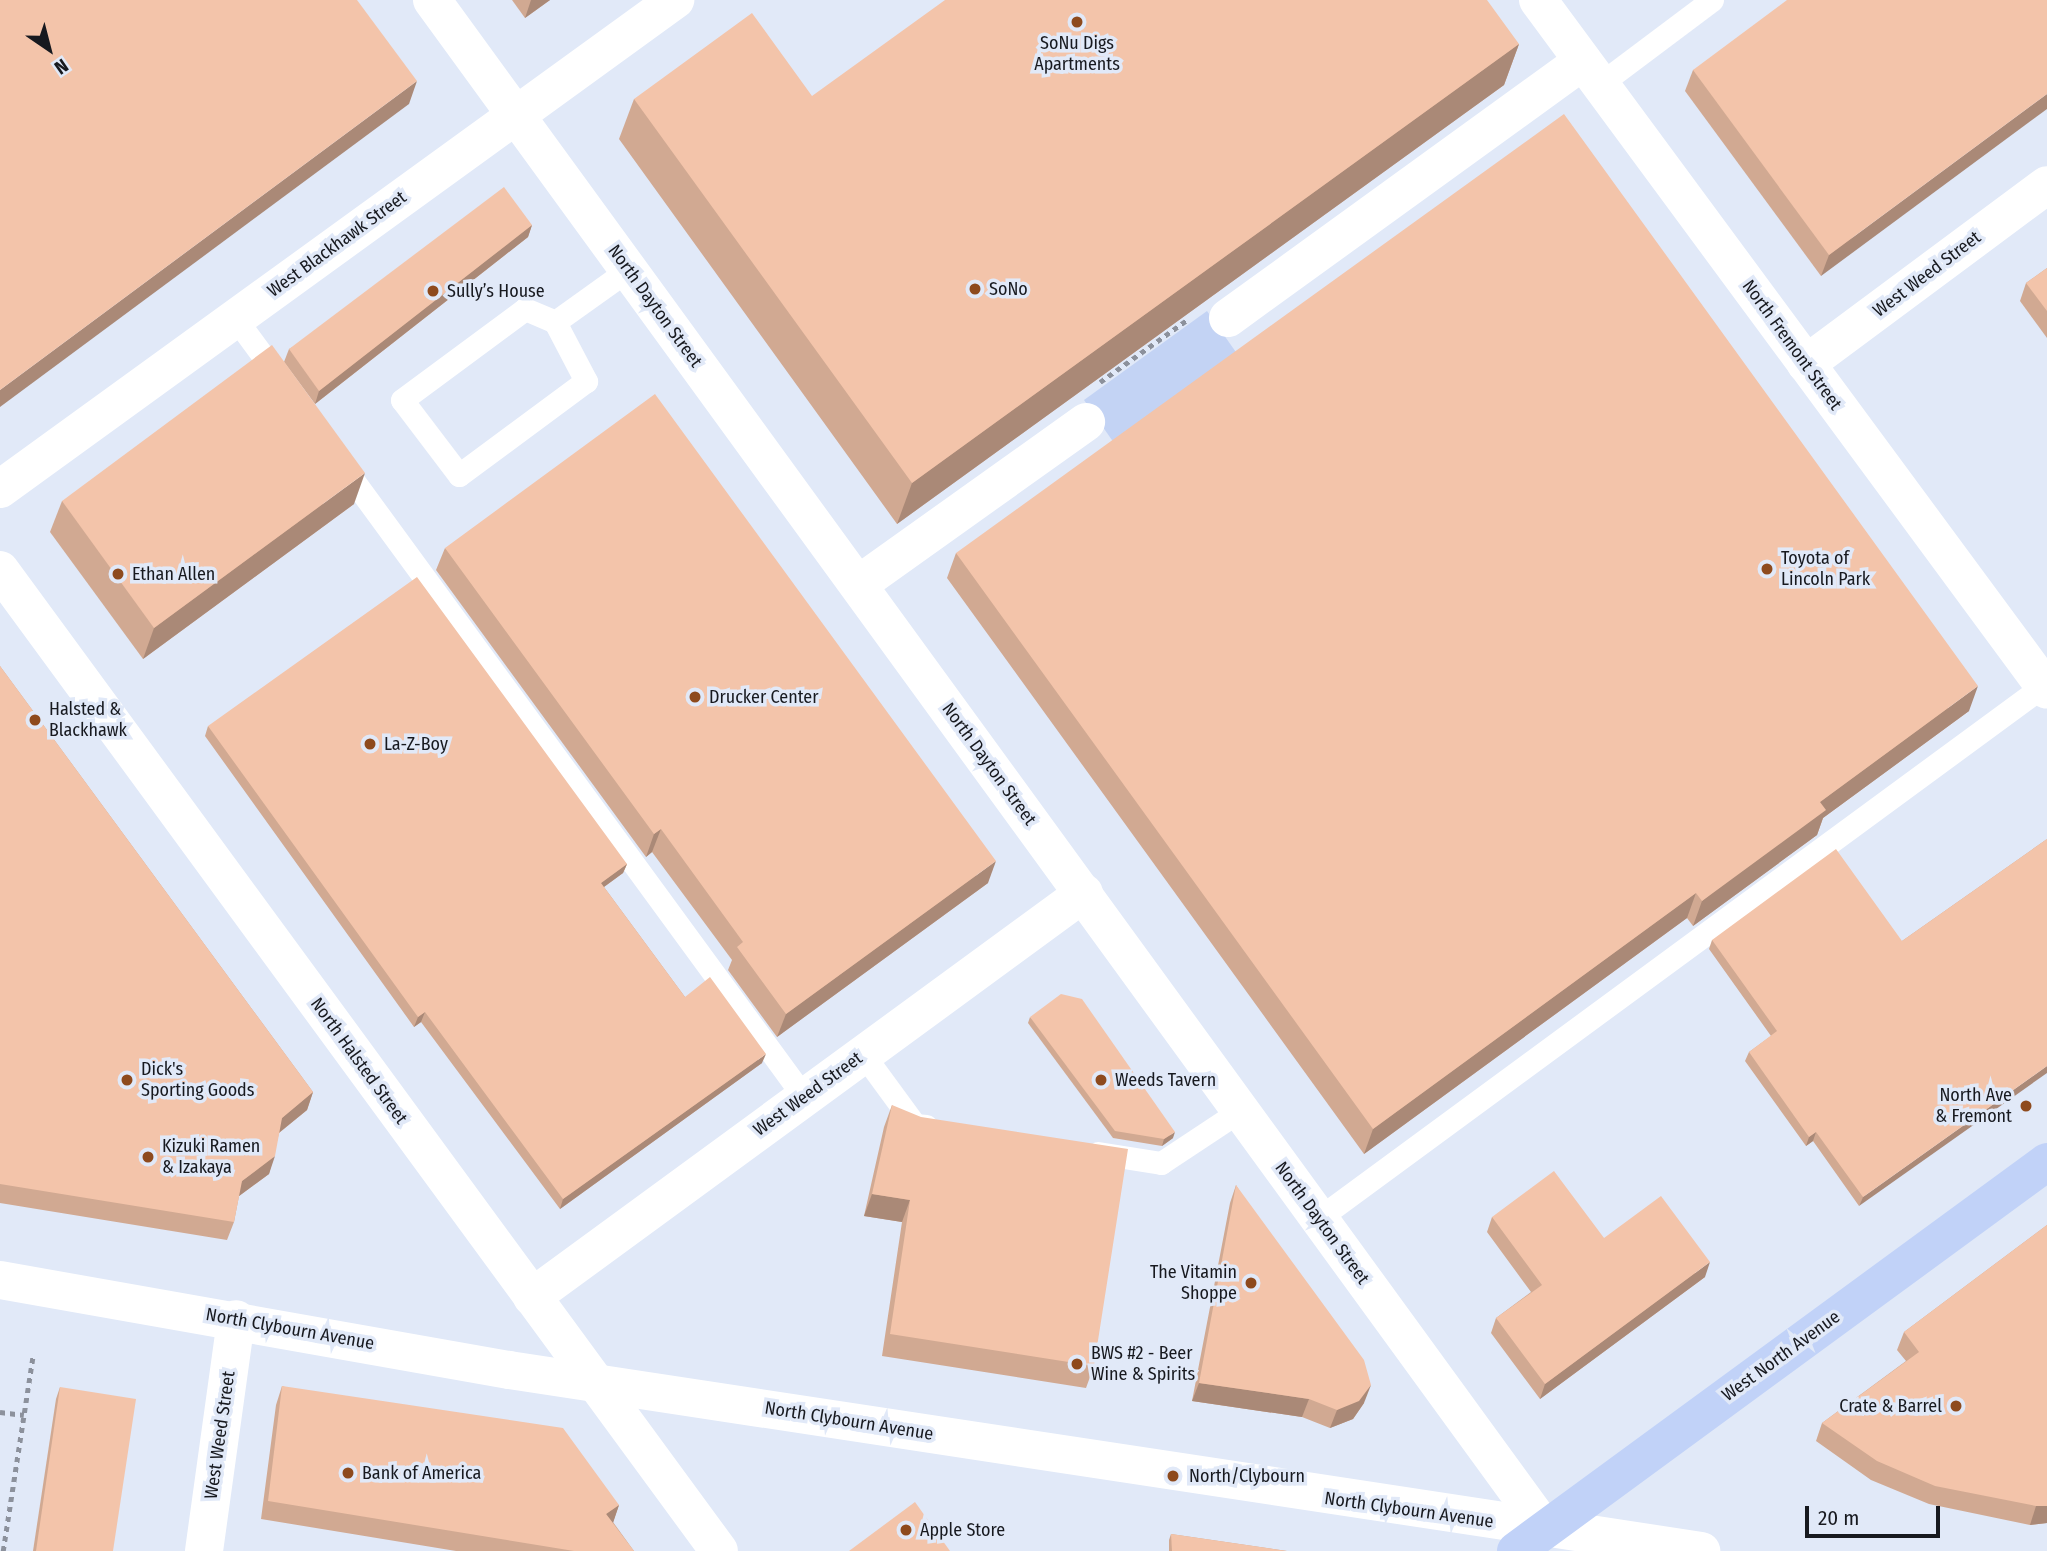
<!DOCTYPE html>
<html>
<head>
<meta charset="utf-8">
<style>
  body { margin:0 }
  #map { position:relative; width:2047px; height:1551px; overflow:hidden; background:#e1e9f8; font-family:"Fira Sans Condensed",sans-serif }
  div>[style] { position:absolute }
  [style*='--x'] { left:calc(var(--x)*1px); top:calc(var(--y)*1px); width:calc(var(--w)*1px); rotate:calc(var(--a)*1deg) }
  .green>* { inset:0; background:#c3d3f4 }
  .path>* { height:4.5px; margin-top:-2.25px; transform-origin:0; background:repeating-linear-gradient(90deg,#8c919c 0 5px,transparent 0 10px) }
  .service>* { height:23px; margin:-11.5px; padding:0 11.5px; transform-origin:11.5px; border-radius:11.5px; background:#fff }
  .minor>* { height:38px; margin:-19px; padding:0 19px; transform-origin:19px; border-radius:19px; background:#fff }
  .secondary>* { height:38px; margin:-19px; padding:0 19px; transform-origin:19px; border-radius:19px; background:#fff }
  .primary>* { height:38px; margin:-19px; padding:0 19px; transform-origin:19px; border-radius:19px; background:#c1d2f8 }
  .wall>* { inset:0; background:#d1a992 }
  .shaded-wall>* { inset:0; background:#aa8977 }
  .building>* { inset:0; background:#f3c4aa }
  .dots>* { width:19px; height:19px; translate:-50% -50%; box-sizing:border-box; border:4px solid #e1e9f8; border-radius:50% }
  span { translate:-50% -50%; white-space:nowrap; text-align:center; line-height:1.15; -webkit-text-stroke:7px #e1e9f8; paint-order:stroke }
  .poi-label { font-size:18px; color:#17191f }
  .left { translate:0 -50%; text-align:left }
  .right { translate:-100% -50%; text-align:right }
  .street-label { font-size:18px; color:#17191f }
  .north { position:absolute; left:14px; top:14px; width:70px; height:70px; -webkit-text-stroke:5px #e1e9f8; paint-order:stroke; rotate:145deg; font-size:19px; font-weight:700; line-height:28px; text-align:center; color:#17191f }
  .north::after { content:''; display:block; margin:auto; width:24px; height:32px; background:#17191f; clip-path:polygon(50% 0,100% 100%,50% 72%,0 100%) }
  .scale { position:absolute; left:1805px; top:1506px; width:135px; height:32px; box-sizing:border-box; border:4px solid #17191f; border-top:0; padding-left:9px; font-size:21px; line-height:24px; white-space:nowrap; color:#17191f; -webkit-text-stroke:5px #e1e9f8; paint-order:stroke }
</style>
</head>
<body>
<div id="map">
  <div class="green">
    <i style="clip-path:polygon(1207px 311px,1245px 365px,1121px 453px,1084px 400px)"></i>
  </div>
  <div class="path">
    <i style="--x:1100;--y:382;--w:107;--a:-35.5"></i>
    <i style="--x:0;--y:1412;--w:24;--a:7"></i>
    <i style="--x:3;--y:1551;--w:197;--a:-81.3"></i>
  </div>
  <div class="service">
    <i style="--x:1600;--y:84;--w:140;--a:-36.9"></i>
    <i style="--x:525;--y:309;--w:33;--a:23"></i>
    <i style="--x:555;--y:322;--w:67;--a:62.3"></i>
    <i style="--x:586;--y:381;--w:158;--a:143.5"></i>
    <i style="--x:459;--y:475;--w:94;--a:-127.2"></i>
    <i style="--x:402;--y:400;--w:153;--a:-36.5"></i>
    <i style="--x:235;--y:318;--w:74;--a:53.7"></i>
    <i style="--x:555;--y:322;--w:90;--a:-35.5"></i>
    <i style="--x:342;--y:465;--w:783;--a:53.83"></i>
    <i style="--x:863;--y:1054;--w:88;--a:53.8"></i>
    <i style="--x:915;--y:1125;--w:11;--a:5"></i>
    <i style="--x:1098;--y:1153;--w:64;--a:9"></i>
    <i style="--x:1161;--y:1163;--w:96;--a:-33.5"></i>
    <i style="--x:1319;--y:1218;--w:903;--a:-36.31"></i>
  </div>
  <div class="minor">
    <i style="--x:432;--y:0;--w:1891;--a:53.95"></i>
    <i style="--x:1538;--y:0;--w:857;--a:53.58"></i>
    <i style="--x:1228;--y:318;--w:438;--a:-35.9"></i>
    <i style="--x:1806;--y:364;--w:300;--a:-36.6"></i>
    <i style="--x:0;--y:489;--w:834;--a:-35.92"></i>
    <i style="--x:859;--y:584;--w:279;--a:-35.5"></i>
    <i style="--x:532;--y:1297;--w:684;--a:-36.2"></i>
    <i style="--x:204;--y:1551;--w:234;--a:-82.1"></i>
  </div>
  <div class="secondary">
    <i style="--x:0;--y:570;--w:1216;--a:53.76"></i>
    <i style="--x:0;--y:1280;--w:517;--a:10.03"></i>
    <i style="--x:509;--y:1370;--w:1206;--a:8.63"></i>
  </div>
  <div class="primary">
    <i style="--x:1516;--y:1551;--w:658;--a:-36.23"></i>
  </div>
  <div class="wall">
    <i style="clip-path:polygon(512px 0,550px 0,525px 18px)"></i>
    <i style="clip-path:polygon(2047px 0,1821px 276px,1685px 91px,1693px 70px)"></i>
    <i style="clip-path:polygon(1519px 44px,1504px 85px,897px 524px,619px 139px,634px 99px,812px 96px)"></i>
    <i style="clip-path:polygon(532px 225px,528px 237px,315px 404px,284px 362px,289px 349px)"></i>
    <i style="clip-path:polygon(2047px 268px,2047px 338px,2020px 301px,2026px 283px)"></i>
    <i style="clip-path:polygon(62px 501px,354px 504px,143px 659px,50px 532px)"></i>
    <i style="clip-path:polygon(445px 548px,988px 883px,777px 1037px,728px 970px,732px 960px,652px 852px,646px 857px,436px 570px)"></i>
    <i style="clip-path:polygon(956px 553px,1969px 711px,1823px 818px,1817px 835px,1693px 926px,1687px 918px,1364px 1154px,947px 578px)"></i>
    <i style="clip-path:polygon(0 666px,313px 1092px,307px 1110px,279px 1133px,269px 1174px,239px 1196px,234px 1222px,227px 1240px,0 1203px)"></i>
    <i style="clip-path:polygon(208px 726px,627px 864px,623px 873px,604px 887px,685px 997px,762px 1063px,560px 1209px,421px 1022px,414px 1027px,205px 736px)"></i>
    <i style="clip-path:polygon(2047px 839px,1859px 1206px,1813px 1141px,1806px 1146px,1745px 1061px,1749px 1052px,1771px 1036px,1709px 949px,1712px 940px,1902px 941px)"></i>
    <i style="clip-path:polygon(1030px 1017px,1173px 1138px,1162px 1146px,1113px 1138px,1028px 1023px)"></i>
    <i style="clip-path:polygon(892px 1105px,1094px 1366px,1086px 1388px,882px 1356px,902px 1222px,864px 1216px,884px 1127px)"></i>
    <i style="clip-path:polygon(1236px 1185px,1364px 1403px,1353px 1419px,1330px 1428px,1302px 1417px,1192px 1401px,1230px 1203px)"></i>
    <i style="clip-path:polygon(1492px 1217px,1604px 1238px,1705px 1277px,1540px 1399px,1491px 1333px,1496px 1318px,1531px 1292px,1487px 1232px)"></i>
    <i style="clip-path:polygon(2047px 1225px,2047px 1523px,2030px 1525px,1929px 1504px,1871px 1480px,1816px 1441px,1822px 1423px,1906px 1361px,1897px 1350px,1904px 1332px)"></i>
    <i style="clip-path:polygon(282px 1386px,619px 1505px,613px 1522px,634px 1551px,456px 1551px,261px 1519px,276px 1405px)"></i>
    <i style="clip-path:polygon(60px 1387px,113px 1551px,33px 1551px,56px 1399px)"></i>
    <i style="clip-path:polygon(1171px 1534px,1287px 1551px,1169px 1551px,1169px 1540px)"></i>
  </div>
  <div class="shaded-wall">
    <i style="clip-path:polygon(531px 0,550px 0,525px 18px)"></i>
    <i style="clip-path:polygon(1519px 44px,1504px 85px,897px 524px,912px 483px)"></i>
    <i style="clip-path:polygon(417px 81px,409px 104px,0 407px,0 390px)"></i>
    <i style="clip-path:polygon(2047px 94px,2047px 109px,1821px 276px,1829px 255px)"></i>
    <i style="clip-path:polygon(532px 225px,528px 237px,315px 404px,319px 391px)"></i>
    <i style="clip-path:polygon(365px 473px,354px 504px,143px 659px,154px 628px)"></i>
    <i style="clip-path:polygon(1978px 686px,1969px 711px,1823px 818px,1817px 835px,1693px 926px,1702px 901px,1820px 802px)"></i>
    <i style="clip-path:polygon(661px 829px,652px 852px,646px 857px,654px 834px)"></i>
    <i style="clip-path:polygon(996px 861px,988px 883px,777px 1037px,786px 1014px)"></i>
    <i style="clip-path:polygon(627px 864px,623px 873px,597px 892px,601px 883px)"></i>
    <i style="clip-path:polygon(1696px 893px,1687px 918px,1364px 1154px,1373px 1129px)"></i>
    <i style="clip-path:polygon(425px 1012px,421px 1022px,414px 1027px,418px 1017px)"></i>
    <i style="clip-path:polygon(766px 1054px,762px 1063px,560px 1209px,563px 1199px)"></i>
    <i style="clip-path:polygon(2047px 1066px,2047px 1073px,1859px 1206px,1863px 1197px)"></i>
    <i style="clip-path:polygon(313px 1092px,307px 1110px,275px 1136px,282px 1118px)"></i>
    <i style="clip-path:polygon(1175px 1132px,1173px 1138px,1162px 1146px,1164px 1139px)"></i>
    <i style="clip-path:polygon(1816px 1132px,1813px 1141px,1806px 1146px,1809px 1137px)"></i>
    <i style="clip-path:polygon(275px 1156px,269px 1174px,235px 1199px,242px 1181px)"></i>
    <i style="clip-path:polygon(872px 1194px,910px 1200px,902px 1222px,864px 1216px)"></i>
    <i style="clip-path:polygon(1710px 1262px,1705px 1277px,1540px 1399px,1545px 1384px)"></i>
    <i style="clip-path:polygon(1199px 1383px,1309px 1399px,1302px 1417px,1192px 1401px)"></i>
    <i style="clip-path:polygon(1371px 1385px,1364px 1403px,1353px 1419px,1330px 1428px,1337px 1410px)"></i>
    <i style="clip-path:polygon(619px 1505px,613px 1523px,606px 1514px)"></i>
    <i style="clip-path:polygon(2036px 1506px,2047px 1506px,2047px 1523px,2030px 1525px)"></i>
  </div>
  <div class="building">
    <i style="clip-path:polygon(0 0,357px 0,417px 81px,0 390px)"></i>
    <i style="clip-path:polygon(945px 0,1487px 0,1519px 44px,912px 483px,634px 99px,752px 13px,812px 96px)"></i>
    <i style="clip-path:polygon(1787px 0,2047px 0,2047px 94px,1829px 255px,1693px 70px)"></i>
    <i style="clip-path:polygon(1564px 114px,1978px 686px,1820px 802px,1826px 810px,1702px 901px,1696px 893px,1373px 1129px,956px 553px)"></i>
    <i style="clip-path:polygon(504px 187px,532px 225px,319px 391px,289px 349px)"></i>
    <i style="clip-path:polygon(2047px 268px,2047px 311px,2026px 283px)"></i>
    <i style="clip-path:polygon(272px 345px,365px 473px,154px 628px,62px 501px)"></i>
    <i style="clip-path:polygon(655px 394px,996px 861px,786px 1014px,737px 947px,743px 942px,661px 829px,654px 834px,445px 548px)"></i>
    <i style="clip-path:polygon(417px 577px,627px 864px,601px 883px,685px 997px,710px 977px,766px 1054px,563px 1199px,425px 1012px,418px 1017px,208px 726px)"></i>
    <i style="clip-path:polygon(0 666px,313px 1092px,282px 1118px,275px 1156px,242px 1181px,234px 1222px,0 1184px)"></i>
    <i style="clip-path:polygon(2047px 839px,2047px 1066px,1863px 1197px,1816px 1132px,1809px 1137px,1749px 1052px,1777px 1031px,1712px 940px,1836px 849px,1902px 941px)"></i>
    <i style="clip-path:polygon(1061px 994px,1082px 999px,1175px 1132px,1164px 1139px,1115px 1131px,1030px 1017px)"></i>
    <i style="clip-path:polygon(892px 1105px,921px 1117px,1128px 1149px,1094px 1366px,890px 1334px,910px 1200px,872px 1194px)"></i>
    <i style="clip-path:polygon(1554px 1171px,1604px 1238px,1661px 1196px,1710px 1262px,1545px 1384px,1496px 1318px,1542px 1285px,1492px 1217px)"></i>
    <i style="clip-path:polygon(1236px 1185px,1364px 1360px,1371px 1385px,1359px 1401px,1337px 1410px,1309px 1399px,1199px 1383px)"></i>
    <i style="clip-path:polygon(2047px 1225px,2047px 1506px,2036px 1506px,1935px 1486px,1877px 1461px,1822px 1423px,1919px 1352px,1904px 1332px)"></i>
    <i style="clip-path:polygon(282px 1386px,563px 1428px,619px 1505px,606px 1514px,634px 1551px,574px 1551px,268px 1501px)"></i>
    <i style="clip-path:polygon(60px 1387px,136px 1399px,113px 1551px,36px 1551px)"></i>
    <i style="clip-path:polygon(915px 1502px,950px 1551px,849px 1551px)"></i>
    <i style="clip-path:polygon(1171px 1534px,1287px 1551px,1172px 1551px)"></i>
  </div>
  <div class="dots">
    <i style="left:1077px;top:22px;background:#8e4a1d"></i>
    <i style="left:975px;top:289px;background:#8e4a1d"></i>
    <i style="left:433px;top:291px;background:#8e4a1d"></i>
    <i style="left:1767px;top:569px;background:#8e4a1d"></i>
    <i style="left:118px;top:574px;background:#8e4a1d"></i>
    <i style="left:695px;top:697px;background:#8e4a1d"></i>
    <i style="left:35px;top:720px;background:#8e4a1d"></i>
    <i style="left:370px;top:744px;background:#8e4a1d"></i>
    <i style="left:127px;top:1080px;background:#8e4a1d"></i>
    <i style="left:1101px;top:1080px;background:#8e4a1d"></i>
    <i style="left:2026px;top:1106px;background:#8e4a1d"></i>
    <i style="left:148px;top:1157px;background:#8e4a1d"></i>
    <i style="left:1251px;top:1283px;background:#8e4a1d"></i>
    <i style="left:1077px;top:1364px;background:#8e4a1d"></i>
    <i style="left:1956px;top:1406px;background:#8e4a1d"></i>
    <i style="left:348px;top:1473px;background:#8e4a1d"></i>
    <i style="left:1173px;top:1476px;background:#8e4a1d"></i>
    <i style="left:906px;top:1530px;background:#8e4a1d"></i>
  </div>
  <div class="poi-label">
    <span style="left:1077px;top:54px">SoNu Digs<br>Apartments</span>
    <span class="left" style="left:989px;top:289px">SoNo</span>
    <span class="left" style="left:447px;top:291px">Sully’s House</span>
    <span class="left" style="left:1781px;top:569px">Toyota of<br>Lincoln Park</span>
    <span class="left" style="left:132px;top:574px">Ethan Allen</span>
    <span class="left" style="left:709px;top:697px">Drucker Center</span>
    <span class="left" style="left:49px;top:720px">Halsted &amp;<br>Blackhawk</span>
    <span class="left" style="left:384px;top:744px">La-Z-Boy</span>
    <span class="left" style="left:141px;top:1080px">Dick's<br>Sporting Goods</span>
    <span class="left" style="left:1115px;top:1080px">Weeds Tavern</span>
    <span class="right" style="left:2012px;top:1106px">North Ave<br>&amp; Fremont</span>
    <span class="left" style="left:162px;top:1157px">Kizuki Ramen<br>&amp; Izakaya</span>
    <span class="right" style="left:1237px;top:1283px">The Vitamin<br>Shoppe</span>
    <span class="left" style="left:1091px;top:1364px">BWS #2 - Beer<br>Wine &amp; Spirits</span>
    <span class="right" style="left:1942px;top:1406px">Crate &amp; Barrel</span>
    <span class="left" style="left:362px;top:1473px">Bank of America</span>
    <span class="left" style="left:1189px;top:1476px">North/Clybourn</span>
    <span class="left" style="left:920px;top:1530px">Apple Store</span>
  </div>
  <div class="street-label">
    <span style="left:337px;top:244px;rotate:-36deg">West Blackhawk Street</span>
    <span style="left:1927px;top:274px;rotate:-37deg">West Weed Street</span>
    <span style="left:655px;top:306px;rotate:54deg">North Dayton Street</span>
    <span style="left:1792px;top:345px;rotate:54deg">North Fremont Street</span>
    <span style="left:989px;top:764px;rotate:54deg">North Dayton Street</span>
    <span style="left:359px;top:1061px;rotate:54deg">North Halsted Street</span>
    <span style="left:808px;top:1094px;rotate:-36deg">West Weed Street</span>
    <span style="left:1322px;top:1223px;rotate:54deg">North Dayton Street</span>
    <span style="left:290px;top:1329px;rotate:10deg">North Clybourn Avenue</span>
    <span style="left:1781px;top:1356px;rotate:-36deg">West North Avenue</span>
    <span style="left:849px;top:1421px;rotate:9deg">North Clybourn Avenue</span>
    <span style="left:220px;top:1435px;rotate:-82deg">West Weed Street</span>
    <span style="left:1409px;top:1510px;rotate:8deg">North Clybourn Avenue</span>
  </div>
  <div class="north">N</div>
  <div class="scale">20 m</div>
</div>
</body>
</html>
